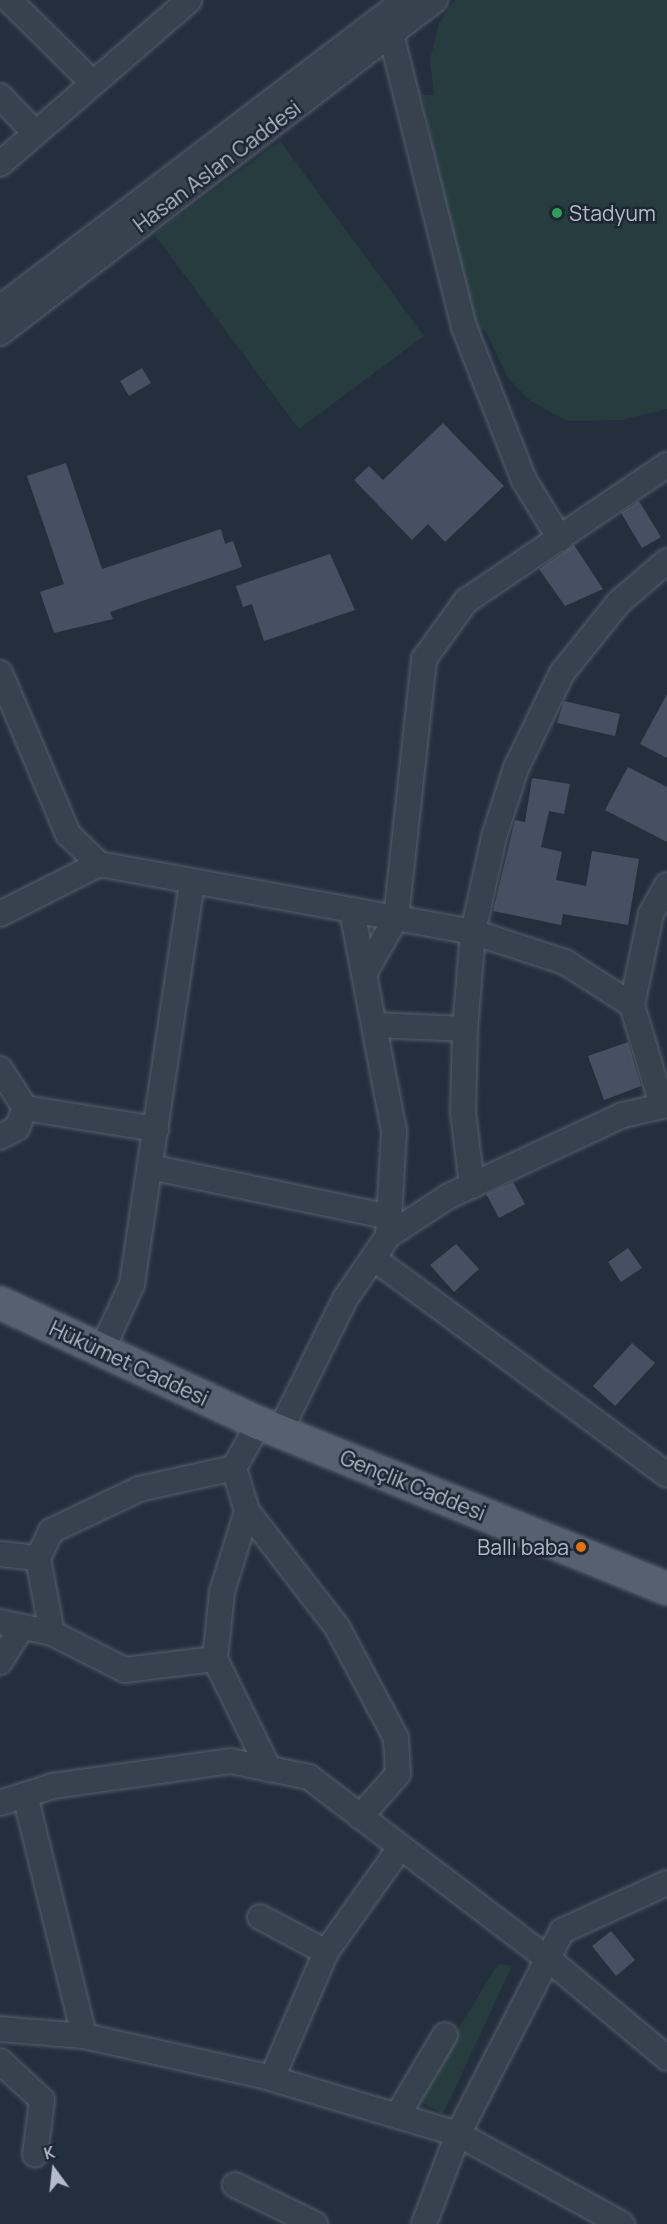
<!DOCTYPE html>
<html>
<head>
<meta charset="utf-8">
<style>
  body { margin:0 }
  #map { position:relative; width:667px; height:2224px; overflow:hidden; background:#242f3e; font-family:Manrope,sans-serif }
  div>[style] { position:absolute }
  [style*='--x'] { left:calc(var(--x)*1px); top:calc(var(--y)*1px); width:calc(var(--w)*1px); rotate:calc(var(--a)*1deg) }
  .green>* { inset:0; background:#263c3f }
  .building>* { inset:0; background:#455162 }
  .roads { filter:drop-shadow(0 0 2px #565f6c) drop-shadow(0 0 2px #565f6c) }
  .minor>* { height:24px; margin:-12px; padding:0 12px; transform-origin:12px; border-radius:12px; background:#38414e }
  .major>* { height:32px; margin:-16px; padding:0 16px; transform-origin:16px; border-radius:16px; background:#56606e }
  .dots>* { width:16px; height:16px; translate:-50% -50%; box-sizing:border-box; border:3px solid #1d2633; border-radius:50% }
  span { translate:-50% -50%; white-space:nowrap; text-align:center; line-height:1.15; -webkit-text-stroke:5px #1d2633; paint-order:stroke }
  .street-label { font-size:21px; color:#b4bcc9 }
  .poi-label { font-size:21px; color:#b4bcc9 }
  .left { translate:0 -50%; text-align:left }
  .right { translate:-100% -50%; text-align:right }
  .north { position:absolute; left:24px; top:2140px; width:60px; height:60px; -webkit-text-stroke:4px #1d2633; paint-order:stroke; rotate:345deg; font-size:16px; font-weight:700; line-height:24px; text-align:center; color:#b4bcc9 }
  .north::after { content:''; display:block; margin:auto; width:21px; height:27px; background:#b4bcc9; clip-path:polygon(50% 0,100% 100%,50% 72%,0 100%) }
</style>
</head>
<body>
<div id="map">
  <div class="green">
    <i style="clip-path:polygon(455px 0,667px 0,667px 409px,621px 420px,567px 421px,531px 401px,508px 378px,485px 330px,473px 332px,422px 95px,434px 95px,430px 60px,439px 23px)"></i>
    <i style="clip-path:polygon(280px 141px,424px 336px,299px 429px,154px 234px)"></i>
    <i style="clip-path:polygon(498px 1964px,512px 1966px,443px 2114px,415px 2099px)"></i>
  </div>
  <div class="building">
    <i style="clip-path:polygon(142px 368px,151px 383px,129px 396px,120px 381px)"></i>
    <i style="clip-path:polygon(443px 423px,504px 486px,445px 542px,428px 524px,412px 540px,354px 480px,369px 466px,383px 480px)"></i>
    <i style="clip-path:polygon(66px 463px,102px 569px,221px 529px,225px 544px,233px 541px,242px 567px,110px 612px,113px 619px,54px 633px,40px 592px,64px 584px,27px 476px)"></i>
    <i style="clip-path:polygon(639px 501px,661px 537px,642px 548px,621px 513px)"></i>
    <i style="clip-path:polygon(574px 545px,603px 589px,565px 606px,539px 569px)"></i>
    <i style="clip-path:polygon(330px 554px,355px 610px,264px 641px,252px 604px,243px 607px,236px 586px)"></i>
    <i style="clip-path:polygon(667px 694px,667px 758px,640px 744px)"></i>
    <i style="clip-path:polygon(564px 701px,620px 714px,615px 736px,557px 723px)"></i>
    <i style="clip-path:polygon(628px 767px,667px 787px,667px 842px,605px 810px)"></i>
    <i style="clip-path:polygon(532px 778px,570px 784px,564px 814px,549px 811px,541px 847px,562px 852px,556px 880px,586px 886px,592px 851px,639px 859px,628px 925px,563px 914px,561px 925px,493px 911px,515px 820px,525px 822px)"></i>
    <i style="clip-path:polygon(628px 1042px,641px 1086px,604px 1100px,588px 1056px)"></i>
    <i style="clip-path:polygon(513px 1182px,525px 1204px,499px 1218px,486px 1194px)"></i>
    <i style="clip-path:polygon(456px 1244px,479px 1269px,454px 1292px,430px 1265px)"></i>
    <i style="clip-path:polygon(628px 1248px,642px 1268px,621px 1282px,608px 1262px)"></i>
    <i style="clip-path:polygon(632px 1343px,655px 1363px,615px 1406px,593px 1386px)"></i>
    <i style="clip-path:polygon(611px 1931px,635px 1960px,616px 1976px,592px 1946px)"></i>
  </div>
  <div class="roads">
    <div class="minor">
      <i style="--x:9;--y:0;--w:118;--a:44.7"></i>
      <i style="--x:391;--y:34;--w:302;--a:76"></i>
      <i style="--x:464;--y:327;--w:164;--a:68.6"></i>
      <i style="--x:524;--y:480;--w:69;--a:58.6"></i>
      <i style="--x:0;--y:96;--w:51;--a:46.6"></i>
      <i style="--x:0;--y:164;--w:250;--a:-40.9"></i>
      <i style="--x:0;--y:308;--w:509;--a:-37.25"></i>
      <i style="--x:0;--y:333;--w:548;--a:-37.43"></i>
      <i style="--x:0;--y:673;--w:175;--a:67.1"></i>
      <i style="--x:68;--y:834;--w:43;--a:44.1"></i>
      <i style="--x:99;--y:864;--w:380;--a:10.3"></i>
      <i style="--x:473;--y:932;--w:97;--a:18.1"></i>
      <i style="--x:565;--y:962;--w:80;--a:32.7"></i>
      <i style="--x:632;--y:1005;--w:104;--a:73.3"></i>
      <i style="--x:352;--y:911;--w:225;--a:79.2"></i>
      <i style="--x:394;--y:1132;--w:104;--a:93.3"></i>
      <i style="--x:0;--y:914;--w:111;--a:-26.8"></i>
      <i style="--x:365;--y:972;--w:62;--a:-60.1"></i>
      <i style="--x:396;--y:918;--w:261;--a:-83.8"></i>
      <i style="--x:424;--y:659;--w:72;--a:-54.1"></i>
      <i style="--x:466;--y:601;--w:243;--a:-34.1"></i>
      <i style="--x:632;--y:1005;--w:93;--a:-78.2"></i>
      <i style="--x:651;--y:914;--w:33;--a:-61"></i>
      <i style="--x:375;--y:1025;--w:90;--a:2.5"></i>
      <i style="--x:0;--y:1069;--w:46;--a:57.3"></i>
      <i style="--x:25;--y:1108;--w:133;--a:9.1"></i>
      <i style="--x:0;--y:1137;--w:19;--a:-28"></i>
      <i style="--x:17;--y:1128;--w:22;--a:-68"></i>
      <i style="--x:150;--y:1167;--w:245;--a:11.8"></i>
      <i style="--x:472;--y:1186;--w:74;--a:-97"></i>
      <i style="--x:463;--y:1113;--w:84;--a:-88.6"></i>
      <i style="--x:465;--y:1029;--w:97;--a:-85.3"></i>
      <i style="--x:473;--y:932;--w:97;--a:-77.5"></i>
      <i style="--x:494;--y:837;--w:72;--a:-72.3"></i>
      <i style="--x:516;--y:768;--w:106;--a:-64.2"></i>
      <i style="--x:562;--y:673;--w:91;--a:-51.2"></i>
      <i style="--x:619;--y:602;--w:63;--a:-40.5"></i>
      <i style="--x:373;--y:1258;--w:365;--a:36.4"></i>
      <i style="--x:101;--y:1352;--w:75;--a:-65.5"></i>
      <i style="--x:132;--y:1284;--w:404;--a:-81.5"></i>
      <i style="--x:259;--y:1423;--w:51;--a:119.1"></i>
      <i style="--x:234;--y:1468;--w:45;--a:73.2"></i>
      <i style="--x:247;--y:1511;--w:85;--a:107.2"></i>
      <i style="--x:222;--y:1592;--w:67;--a:96"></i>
      <i style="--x:215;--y:1659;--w:123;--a:63.9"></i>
      <i style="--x:280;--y:1431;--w:147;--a:-63.8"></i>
      <i style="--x:345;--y:1299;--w:76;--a:-55.7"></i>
      <i style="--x:388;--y:1236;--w:73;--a:-33.3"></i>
      <i style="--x:449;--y:1196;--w:192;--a:-25"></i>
      <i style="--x:623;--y:1115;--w:45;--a:-12.8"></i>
      <i style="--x:247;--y:1511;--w:147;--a:52.2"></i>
      <i style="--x:337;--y:1627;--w:126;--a:62"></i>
      <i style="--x:396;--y:1738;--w:36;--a:87"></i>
      <i style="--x:398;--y:1774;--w:57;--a:131.5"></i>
      <i style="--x:0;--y:1554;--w:38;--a:6"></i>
      <i style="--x:0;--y:1622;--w:53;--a:11.9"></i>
      <i style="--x:52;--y:1633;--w:82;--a:26.9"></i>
      <i style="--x:125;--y:1670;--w:91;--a:-7"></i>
      <i style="--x:52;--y:1633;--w:76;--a:-100.6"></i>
      <i style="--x:38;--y:1558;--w:30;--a:-64"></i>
      <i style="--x:51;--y:1531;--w:98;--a:-25.5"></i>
      <i style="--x:139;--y:1489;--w:97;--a:-12.5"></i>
      <i style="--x:0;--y:1662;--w:39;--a:-58"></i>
      <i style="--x:25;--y:1795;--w:248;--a:76.2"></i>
      <i style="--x:0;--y:1803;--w:56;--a:-17.8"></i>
      <i style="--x:53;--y:1786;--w:179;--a:-8"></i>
      <i style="--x:230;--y:1761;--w:81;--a:11.4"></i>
      <i style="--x:309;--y:1777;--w:299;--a:37.3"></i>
      <i style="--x:547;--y:1958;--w:156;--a:39.8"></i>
      <i style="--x:260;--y:1917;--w:75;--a:27.9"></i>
      <i style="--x:0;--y:2029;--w:84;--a:4.8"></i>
      <i style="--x:84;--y:2036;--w:179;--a:12.6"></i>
      <i style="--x:259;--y:2075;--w:208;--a:16.5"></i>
      <i style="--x:458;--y:2134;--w:187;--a:28.8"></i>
      <i style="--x:0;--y:2061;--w:57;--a:42.9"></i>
      <i style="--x:42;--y:2100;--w:55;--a:97.3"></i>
      <i style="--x:272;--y:2078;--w:137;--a:-66.8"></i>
      <i style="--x:326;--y:1952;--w:128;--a:-54.6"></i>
      <i style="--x:397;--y:2116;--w:94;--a:-59.3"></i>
      <i style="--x:235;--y:2185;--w:89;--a:26"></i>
      <i style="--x:424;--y:2224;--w:96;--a:-69.3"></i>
      <i style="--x:458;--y:2134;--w:228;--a:-62.9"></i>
      <i style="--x:562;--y:1931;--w:115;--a:-24.6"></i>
    </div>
    <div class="major">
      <i style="--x:0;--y:1303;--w:285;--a:24.9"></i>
      <i style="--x:259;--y:1423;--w:440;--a:22.1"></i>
    </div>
  </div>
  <div class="dots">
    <i style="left:557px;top:213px;background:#2e9e5b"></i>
    <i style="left:581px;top:1547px;background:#e8710a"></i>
  </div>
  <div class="street-label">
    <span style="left:217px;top:166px;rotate:-37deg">Hasan Aslan Caddesi</span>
    <span style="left:129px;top:1363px;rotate:25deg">Hükümet Caddesi</span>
    <span style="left:413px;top:1485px;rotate:22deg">Gençlik Caddesi</span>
  </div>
  <div class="poi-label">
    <span class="left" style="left:569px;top:213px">Stadyum</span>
    <span class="right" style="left:569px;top:1547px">Ballı baba</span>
  </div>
  <div class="north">K</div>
</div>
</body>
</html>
